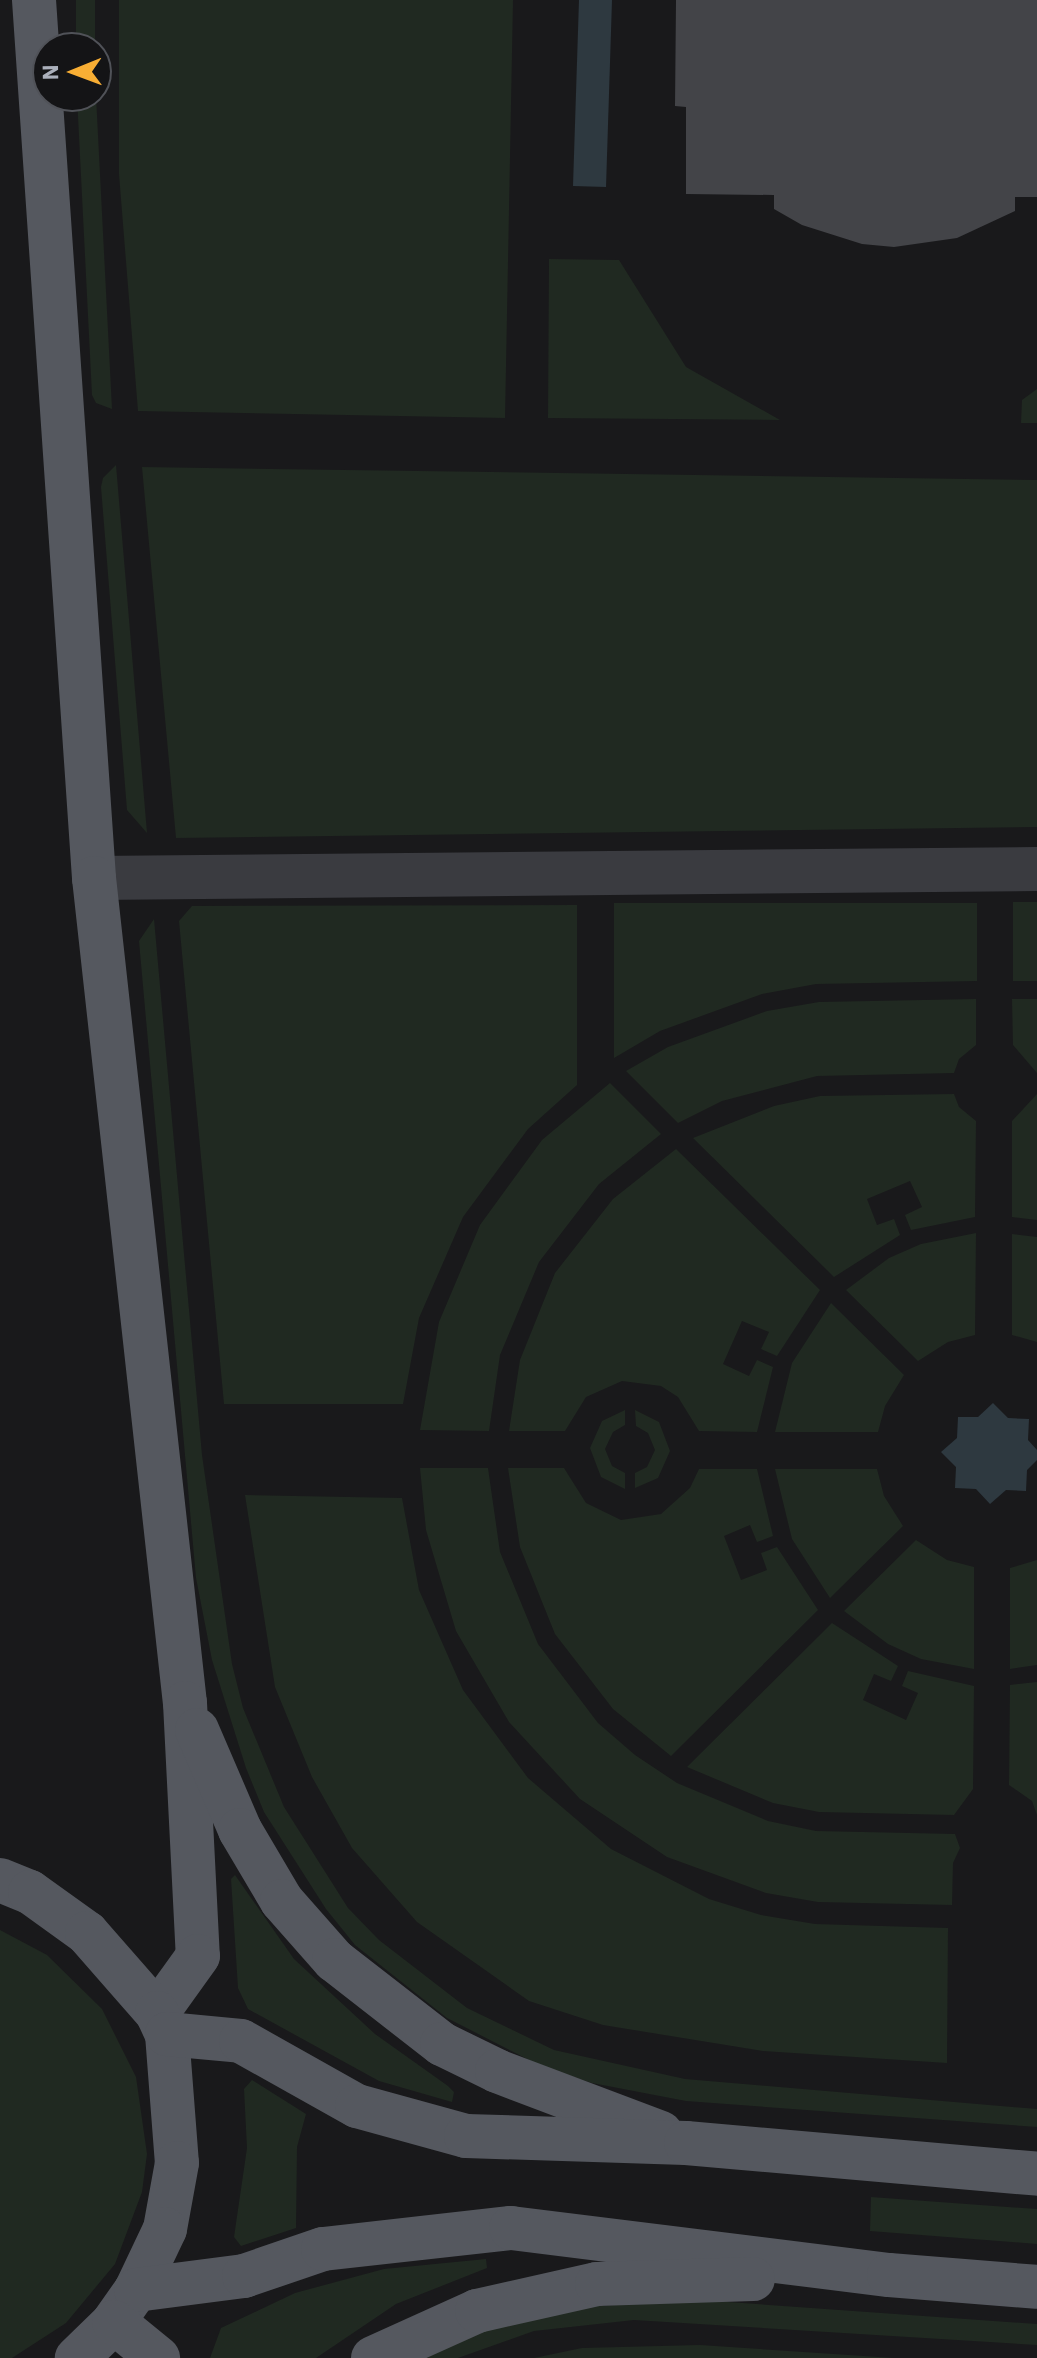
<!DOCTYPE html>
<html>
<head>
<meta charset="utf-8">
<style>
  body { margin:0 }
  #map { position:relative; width:1037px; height:2358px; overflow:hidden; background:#19191b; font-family:"IBM Plex Sans",sans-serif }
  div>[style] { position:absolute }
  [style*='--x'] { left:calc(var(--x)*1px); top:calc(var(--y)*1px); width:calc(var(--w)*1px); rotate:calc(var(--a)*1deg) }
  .green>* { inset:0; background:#202921 }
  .water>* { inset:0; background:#2e3940 }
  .building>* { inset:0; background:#434448 }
  .street>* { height:44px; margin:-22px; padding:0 22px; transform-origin:22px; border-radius:22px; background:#3a3b40 }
  .primary>* { height:44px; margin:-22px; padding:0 22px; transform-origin:22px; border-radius:22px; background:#55585f }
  span { translate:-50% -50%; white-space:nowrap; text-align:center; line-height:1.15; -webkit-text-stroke:6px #141416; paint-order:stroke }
  .north { position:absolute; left:32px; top:32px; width:80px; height:80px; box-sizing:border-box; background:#141416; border:2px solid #505258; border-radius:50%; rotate:269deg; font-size:22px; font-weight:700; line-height:32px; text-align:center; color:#abb0bb }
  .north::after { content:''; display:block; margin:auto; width:28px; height:36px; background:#f8ae34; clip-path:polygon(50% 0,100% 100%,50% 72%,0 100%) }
</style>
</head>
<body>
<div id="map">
  <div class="green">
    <i style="clip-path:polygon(76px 0,95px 0,95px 48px,76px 48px)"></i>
    <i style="clip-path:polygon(119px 0,513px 0,505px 418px,138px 411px,119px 174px)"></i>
    <i style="clip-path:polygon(77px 96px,96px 96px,112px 409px,96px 403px,92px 395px)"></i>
    <i style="clip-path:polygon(549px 259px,619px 260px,686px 367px,780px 420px,548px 418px)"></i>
    <i style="clip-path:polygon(1037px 389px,1037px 423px,1021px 423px,1022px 400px)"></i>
    <i style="clip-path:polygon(116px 465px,147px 833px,127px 810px,101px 487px,103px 478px)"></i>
    <i style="clip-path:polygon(142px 467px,1037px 480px,1037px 827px,176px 838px)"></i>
    <i style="clip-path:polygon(1013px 902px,1037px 902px,1037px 981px,1013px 981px)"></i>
    <i style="clip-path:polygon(614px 903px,977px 903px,977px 981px,816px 984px,762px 994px,660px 1031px,614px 1058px)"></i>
    <i style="clip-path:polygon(577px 905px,577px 1085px,528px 1129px,463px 1217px,419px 1318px,403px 1404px,224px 1404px,179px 921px,192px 906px)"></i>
    <i style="clip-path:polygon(154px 919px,202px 1455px,232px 1664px,243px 1708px,284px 1807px,348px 1908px,379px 1940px,467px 2008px,554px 2050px,685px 2079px,1037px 2109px,1037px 2127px,686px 2101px,592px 2083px,543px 2067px,447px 2018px,355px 1945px,326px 1909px,264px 1812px,246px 1768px,212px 1660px,196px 1578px,139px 941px)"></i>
    <i style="clip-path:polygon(976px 999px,976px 1045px,959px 1059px,954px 1073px,817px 1076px,722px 1101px,678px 1123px,626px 1071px,668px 1047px,767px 1011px,819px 1002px)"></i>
    <i style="clip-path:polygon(1012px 999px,1037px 999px,1037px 1073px,1013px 1045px)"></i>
    <i style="clip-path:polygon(610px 1083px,661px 1134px,599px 1184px,539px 1262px,500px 1355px,489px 1431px,420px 1430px,439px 1322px,480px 1225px,542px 1140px)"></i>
    <i style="clip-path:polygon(954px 1094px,959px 1107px,976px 1121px,975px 1217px,911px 1230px,905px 1215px,922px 1207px,910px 1181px,867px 1199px,877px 1225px,894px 1219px,900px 1235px,834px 1277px,693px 1138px,774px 1106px,820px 1096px)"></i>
    <i style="clip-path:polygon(1037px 1094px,1037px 1220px,1012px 1217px,1012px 1121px)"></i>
    <i style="clip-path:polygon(676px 1149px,820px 1290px,777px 1356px,761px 1349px,769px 1332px,742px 1321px,723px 1364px,749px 1376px,757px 1360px,773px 1367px,757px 1432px,699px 1431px,678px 1397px,661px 1386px,622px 1381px,586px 1397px,565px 1431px,509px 1431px,520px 1360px,555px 1273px,613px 1199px)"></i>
    <i style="clip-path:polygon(976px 1233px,975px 1335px,948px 1342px,918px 1361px,846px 1290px,889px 1258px,921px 1244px)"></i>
    <i style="clip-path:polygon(1012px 1234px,1037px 1237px,1037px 1342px,1012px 1335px)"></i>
    <i style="clip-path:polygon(831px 1303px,904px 1375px,885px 1406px,878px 1432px,775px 1432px,792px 1363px)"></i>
    <i style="clip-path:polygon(625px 1410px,625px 1425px,613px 1432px,605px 1449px,612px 1466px,625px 1473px,625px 1489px,601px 1477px,590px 1448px,602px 1421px)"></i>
    <i style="clip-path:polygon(635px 1410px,659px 1422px,670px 1451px,658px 1478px,635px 1488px,635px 1473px,647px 1467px,655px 1450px,648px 1433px,636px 1426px)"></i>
    <i style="clip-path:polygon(420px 1468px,488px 1468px,500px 1552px,538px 1644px,598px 1723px,635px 1755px,677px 1783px,768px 1821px,816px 1831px,955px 1834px,960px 1848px,953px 1863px,952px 1905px,818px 1902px,766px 1893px,667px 1857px,580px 1799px,509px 1722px,456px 1631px,426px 1530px)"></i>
    <i style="clip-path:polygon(508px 1468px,564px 1468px,586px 1503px,621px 1520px,661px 1514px,690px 1488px,699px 1469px,757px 1469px,773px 1536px,757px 1542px,750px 1525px,724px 1536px,741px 1580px,767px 1570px,761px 1553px,777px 1547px,818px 1610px,671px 1756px,613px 1709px,555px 1634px,520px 1547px)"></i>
    <i style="clip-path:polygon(775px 1469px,877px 1469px,884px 1496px,903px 1526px,830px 1598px,792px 1539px)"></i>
    <i style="clip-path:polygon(245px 1495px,402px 1498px,419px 1590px,463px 1690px,528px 1778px,611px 1849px,709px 1899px,761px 1915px,815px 1924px,948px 1928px,947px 2063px,763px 2051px,603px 2025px,529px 2001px,417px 1922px,352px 1848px,312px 1777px,275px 1687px)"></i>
    <i style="clip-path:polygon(916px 1540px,947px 1560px,974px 1567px,974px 1669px,921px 1659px,888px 1644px,844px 1611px)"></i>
    <i style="clip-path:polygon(1037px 1560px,1037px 1665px,1010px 1669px,1010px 1568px)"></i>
    <i style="clip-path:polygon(832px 1623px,898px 1666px,891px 1681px,874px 1674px,863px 1700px,906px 1720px,918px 1693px,902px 1686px,908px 1671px,974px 1686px,973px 1789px,954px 1815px,819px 1812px,773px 1803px,687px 1767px)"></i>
    <i style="clip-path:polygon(1037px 1682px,1037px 1815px,1032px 1801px,1009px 1785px,1010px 1685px)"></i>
    <i style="clip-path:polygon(235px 1875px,294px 1959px,375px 2034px,448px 2086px,454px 2092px,452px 2102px,379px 2081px,248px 2009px,238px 1988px,231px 1879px)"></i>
    <i style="clip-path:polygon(0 1930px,47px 1955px,102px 2009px,136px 2077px,147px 2154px,142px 2192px,115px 2264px,66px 2323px,12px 2358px,0 2358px)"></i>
    <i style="clip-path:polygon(252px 2080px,306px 2114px,297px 2147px,296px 2228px,241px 2246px,234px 2237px,247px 2148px,244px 2089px)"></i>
    <i style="clip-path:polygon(871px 2197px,1037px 2209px,1037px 2244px,870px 2231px)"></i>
    <i style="clip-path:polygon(486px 2259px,487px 2268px,396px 2304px,316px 2358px,210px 2358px,221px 2328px,295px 2293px,384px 2269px)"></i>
    <i style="clip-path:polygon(699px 2300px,1037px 2324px,1037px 2345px,634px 2320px,534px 2331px,458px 2358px,415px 2358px,531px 2310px)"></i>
    <i style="clip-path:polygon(700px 2345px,894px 2358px,534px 2358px,582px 2348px)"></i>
  </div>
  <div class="water">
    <i style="clip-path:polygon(579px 0,612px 0,606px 187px,573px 186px)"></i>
    <i style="clip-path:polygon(993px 1403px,1008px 1418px,1029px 1419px,1028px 1440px,1037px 1450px,1037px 1460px,1027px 1470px,1026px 1491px,1006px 1490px,990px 1504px,976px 1489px,955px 1488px,956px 1467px,941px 1452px,957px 1438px,958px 1417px,978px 1417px)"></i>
  </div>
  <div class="building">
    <i style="clip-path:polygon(676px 0,1037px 0,1037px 197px,1015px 197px,1015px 211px,957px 238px,894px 247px,862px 244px,802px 225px,774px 209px,774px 195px,686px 194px,686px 107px,675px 106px)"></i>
  </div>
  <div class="street">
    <i style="--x:94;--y:878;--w:943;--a:-0.55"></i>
  </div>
  <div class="primary">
    <i style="--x:34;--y:0;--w:880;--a:86.09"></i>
    <i style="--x:94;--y:878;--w:830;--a:83.71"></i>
    <i style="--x:185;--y:1703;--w:253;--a:87.1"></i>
    <i style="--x:198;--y:1956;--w:70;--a:125.7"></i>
    <i style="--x:197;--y:1730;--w:109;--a:66.7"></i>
    <i style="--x:240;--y:1830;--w:82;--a:59.4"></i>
    <i style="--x:282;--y:1901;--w:79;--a:48.6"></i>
    <i style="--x:334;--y:1960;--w:137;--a:37.9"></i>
    <i style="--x:442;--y:2044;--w:61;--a:26.1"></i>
    <i style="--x:497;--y:2071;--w:175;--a:20.7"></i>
    <i style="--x:0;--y:1880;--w:32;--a:22"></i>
    <i style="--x:30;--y:1892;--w:70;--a:35.7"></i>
    <i style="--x:87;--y:1933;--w:106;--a:48.8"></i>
    <i style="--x:157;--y:2013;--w:23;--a:65"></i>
    <i style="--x:167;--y:2034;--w:129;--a:85.6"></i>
    <i style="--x:177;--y:2163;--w:67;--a:100.3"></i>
    <i style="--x:165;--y:2229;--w:68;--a:115.4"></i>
    <i style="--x:136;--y:2290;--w:39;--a:125"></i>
    <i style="--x:114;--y:2322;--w:52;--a:135.8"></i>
    <i style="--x:167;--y:2034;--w:74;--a:5.4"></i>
    <i style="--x:241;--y:2041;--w:133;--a:29.3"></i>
    <i style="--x:357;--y:2106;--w:113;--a:15.4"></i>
    <i style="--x:466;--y:2136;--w:220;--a:1.8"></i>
    <i style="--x:686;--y:2143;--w:352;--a:5"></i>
    <i style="--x:136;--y:2290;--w:109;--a:-7.4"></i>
    <i style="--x:244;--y:2276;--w:83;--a:-18.9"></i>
    <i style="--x:323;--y:2249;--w:189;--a:-6.4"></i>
    <i style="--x:511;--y:2228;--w:381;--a:7.1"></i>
    <i style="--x:889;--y:2275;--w:148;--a:4.6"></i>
    <i style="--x:114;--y:2322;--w:57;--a:39.3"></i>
    <i style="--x:373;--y:2358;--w:114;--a:-24.3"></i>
    <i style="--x:477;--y:2311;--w:123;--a:-12.7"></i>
    <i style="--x:597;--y:2284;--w:156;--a:-1.8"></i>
  </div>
  <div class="north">N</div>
</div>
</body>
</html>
